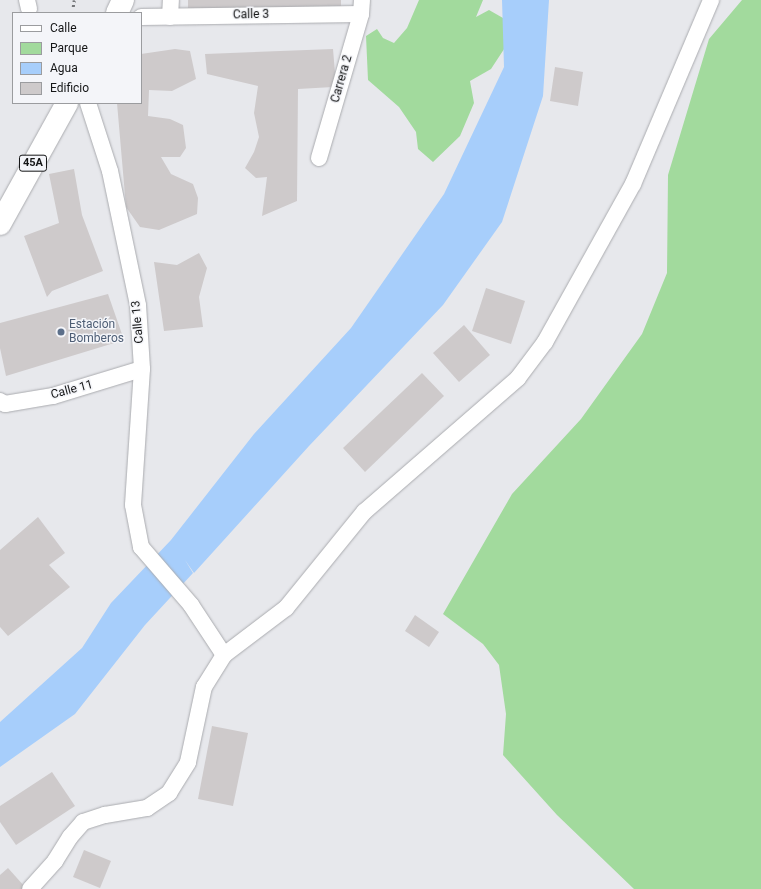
<!DOCTYPE html>
<html>
<head>
<meta charset="utf-8">
<style>
  body { margin:0 }
  #map { position:relative; width:761px; height:889px; overflow:hidden; background:#e7e8ec; font-family:Roboto,sans-serif }
  div>[style] { position:absolute }
  [style*='--x'] { left:calc(var(--x)*1px); top:calc(var(--y)*1px); width:calc(var(--w)*1px); rotate:calc(var(--a)*1deg) }
  .green>* { inset:0; background:#a2da9d }
  .water>* { inset:0; background:#a7cefb }
  .building>* { inset:0; background:#cecacb }
  .path>* { height:2.5px; margin-top:-1.25px; transform-origin:0; background:repeating-linear-gradient(90deg,#76777a 0 2px,transparent 0 5px) }
  .roads { filter:drop-shadow(0 0 1px #aaabaf) drop-shadow(0 0 1px #aaabaf) }
  .street>* { height:16px; margin:-8px; padding:0 8px; transform-origin:8px; border-radius:8px; background:#fff }
  .highway>* { height:22px; margin:-11px; padding:0 11px; transform-origin:11px; border-radius:11px; background:#fff }
  .dots>* { width:11px; height:11px; translate:-50% -50%; box-sizing:border-box; border:2px solid #f4f5f9; border-radius:50% }
  span { translate:-50% -50%; white-space:nowrap; text-align:center; line-height:1.15; -webkit-text-stroke:3px #f4f5f9; paint-order:stroke }
  .shield-label span { padding:1px 3px; background:#f4f5f9; border:1px solid; border-radius:3px; -webkit-text-stroke-width:0 }
  .shield-label { font-size:11px; color:#151617; font-weight:700 }
  .street-label { font-size:12px; color:#151617 }
  .service-label { font-size:12px; color:#4e5e75 }
  .left { translate:0 -50%; text-align:left }
  .legend { position:absolute; left:12px; top:12px; width:130px; height:92px; box-sizing:border-box; background:#f4f5f9; border:1px solid #9b9c9f; margin:0; padding:5px 7px; list-style:none; font-size:12px; color:#151617 }
  .legend li { display:flex; align-items:center; gap:8px; height:20px }
  .legend b { width:20px; border:1px solid #9b9c9f }
</style>
</head>
<body>
<div id="map">
  <div class="green">
    <i style="clip-path:polygon(419px 0,483px 0,476px 17px,489px 10px,503px 18px,512px 37px,491px 69px,470px 81px,474px 103px,460px 136px,433px 162px,418px 149px,416px 132px,399px 107px,368px 80px,366px 36px,377px 29px,383px 38px,394px 43px,407px 28px)"></i>
    <i style="clip-path:polygon(742px 0,761px 0,761px 889px,634px 889px,557px 815px,503px 755px,506px 714px,499px 665px,483px 644px,443px 614px,512px 494px,581px 419px,642px 334px,667px 273px,668px 175px,709px 39px)"></i>
  </div>
  <div class="water">
    <i style="clip-path:polygon(502px 0,549px 0,543px 96px,502px 222px,443px 305px,309px 446px,194px 573px,185px 560px,193px 573px,145px 625px,75px 714px,0 767px,0 722px,82px 648px,111px 603px,171px 540px,254px 434px,351px 328px,444px 194px,504px 67px)"></i>
  </div>
  <div class="building">
    <i style="clip-path:polygon(188px 0,341px 0,341px 7px,188px 10px)"></i>
    <i style="clip-path:polygon(175px 49px,190px 51px,196px 79px,172px 91px,149px 90px,148px 116px,170px 119px,183px 125px,186px 148px,180px 157px,161px 157px,171px 174px,193px 184px,198px 198px,197px 214px,159px 230px,140px 227px,126px 207px,117px 103px,141px 103px,141px 54px)"></i>
    <i style="clip-path:polygon(333px 49px,335px 73px,333px 87px,298px 89px,297px 201px,262px 216px,267px 177px,256px 178px,245px 168px,254px 152px,259px 137px,254px 113px,258px 86px,207px 74px,205px 54px)"></i>
    <i style="clip-path:polygon(555px 67px,583px 72px,578px 106px,550px 101px)"></i>
    <i style="clip-path:polygon(74px 169px,82px 215px,103px 271px,52px 291px,47px 297px,24px 236px,59px 223px,49px 174px)"></i>
    <i style="clip-path:polygon(199px 253px,207px 268px,199px 297px,203px 327px,164px 331px,154px 262px,177px 265px)"></i>
    <i style="clip-path:polygon(486px 288px,525px 301px,511px 344px,472px 331px)"></i>
    <i style="clip-path:polygon(108px 294px,124px 340px,6px 376px,0 348px,0 323px)"></i>
    <i style="clip-path:polygon(464px 325px,490px 355px,459px 382px,433px 353px)"></i>
    <i style="clip-path:polygon(422px 373px,444px 396px,365px 472px,343px 448px)"></i>
    <i style="clip-path:polygon(38px 517px,65px 553px,49px 565px,70px 587px,8px 636px,0 627px,0 550px)"></i>
    <i style="clip-path:polygon(415px 615px,439px 632px,429px 647px,405px 631px)"></i>
    <i style="clip-path:polygon(212px 726px,248px 733px,233px 806px,198px 799px)"></i>
    <i style="clip-path:polygon(52px 772px,75px 806px,16px 845px,0 822px,0 806px)"></i>
    <i style="clip-path:polygon(84px 850px,111px 861px,100px 888px,73px 877px)"></i>
    <i style="clip-path:polygon(8px 868px,25px 887px,23px 889px,0 889px,0 875px)"></i>
  </div>
  <div class="path">
    <i style="--x:73;--y:7;--w:7;--a:-82"></i>
  </div>
  <div class="roads">
    <div class="street">
      <i style="--x:27;--y:0;--w:9;--a:77"></i>
      <i style="--x:141;--y:17;--w:220;--a:-0.8"></i>
      <i style="--x:170;--y:17;--w:17;--a:-87"></i>
      <i style="--x:88;--y:103;--w:71;--a:72.1"></i>
      <i style="--x:110;--y:171;--w:137;--a:78.2"></i>
      <i style="--x:138;--y:305;--w:64;--a:86.4"></i>
      <i style="--x:142;--y:369;--w:136;--a:93.8"></i>
      <i style="--x:133;--y:505;--w:43;--a:79.2"></i>
      <i style="--x:141;--y:547;--w:77;--a:49.2"></i>
      <i style="--x:191;--y:605;--w:60;--a:56.6"></i>
      <i style="--x:319;--y:158;--w:150;--a:-73.7"></i>
      <i style="--x:361;--y:14;--w:14;--a:-86"></i>
      <i style="--x:0;--y:401;--w:6;--a:31"></i>
      <i style="--x:5;--y:404;--w:49;--a:-9.5"></i>
      <i style="--x:53;--y:396;--w:93;--a:-16.9"></i>
      <i style="--x:30;--y:889;--w:38;--a:-48"></i>
      <i style="--x:55;--y:861;--w:28;--a:-58"></i>
      <i style="--x:70;--y:837;--w:20;--a:-49"></i>
      <i style="--x:83;--y:822;--w:23;--a:-18"></i>
      <i style="--x:105;--y:815;--w:43;--a:-9.5"></i>
      <i style="--x:147;--y:808;--w:27;--a:-34"></i>
      <i style="--x:169;--y:793;--w:36;--a:-58"></i>
      <i style="--x:188;--y:762;--w:77;--a:-78"></i>
      <i style="--x:204;--y:687;--w:38;--a:-58"></i>
      <i style="--x:224;--y:655;--w:78;--a:-37.2"></i>
      <i style="--x:286;--y:608;--w:124;--a:-50.9"></i>
      <i style="--x:364;--y:512;--w:204;--a:-41"></i>
      <i style="--x:518;--y:378;--w:45;--a:-53.1"></i>
      <i style="--x:545;--y:342;--w:181;--a:-60.9"></i>
      <i style="--x:633;--y:184;--w:200;--a:-67"></i>
    </div>
    <div class="highway">
      <i style="--x:117;--y:13;--w:14;--a:-65"></i>
      <i style="--x:0;--y:224;--w:138;--a:-61"></i>
    </div>
  </div>
  <div class="dots">
    <i style="left:61px;top:332px;background:#5c6f8a"></i>
  </div>
  <div class="shield-label">
    <span style="left:33px;top:163px">45A</span>
  </div>
  <div class="street-label">
    <span style="left:251px;top:15px;rotate:-1deg">Calle 3</span>
    <span style="left:342px;top:79px;rotate:-74deg">Carrera 2</span>
    <span style="left:138px;top:322px;rotate:-95deg">Calle 13</span>
    <span style="left:72px;top:390px;rotate:-15deg">Calle 11</span>
  </div>
  <div class="service-label">
    <span class="left" style="left:69px;top:332px">Estación<br>Bomberos</span>
  </div>
  <ul class="legend">
  <li><b style="height:5px;background:#fff"></b>Calle</li>
  <li><b style="height:11px;background:#a2da9d"></b>Parque</li>
  <li><b style="height:11px;background:#a7cefb"></b>Agua</li>
  <li><b style="height:11px;background:#cecacb"></b>Edificio</li>
  </ul>
</div>
</body>
</html>
